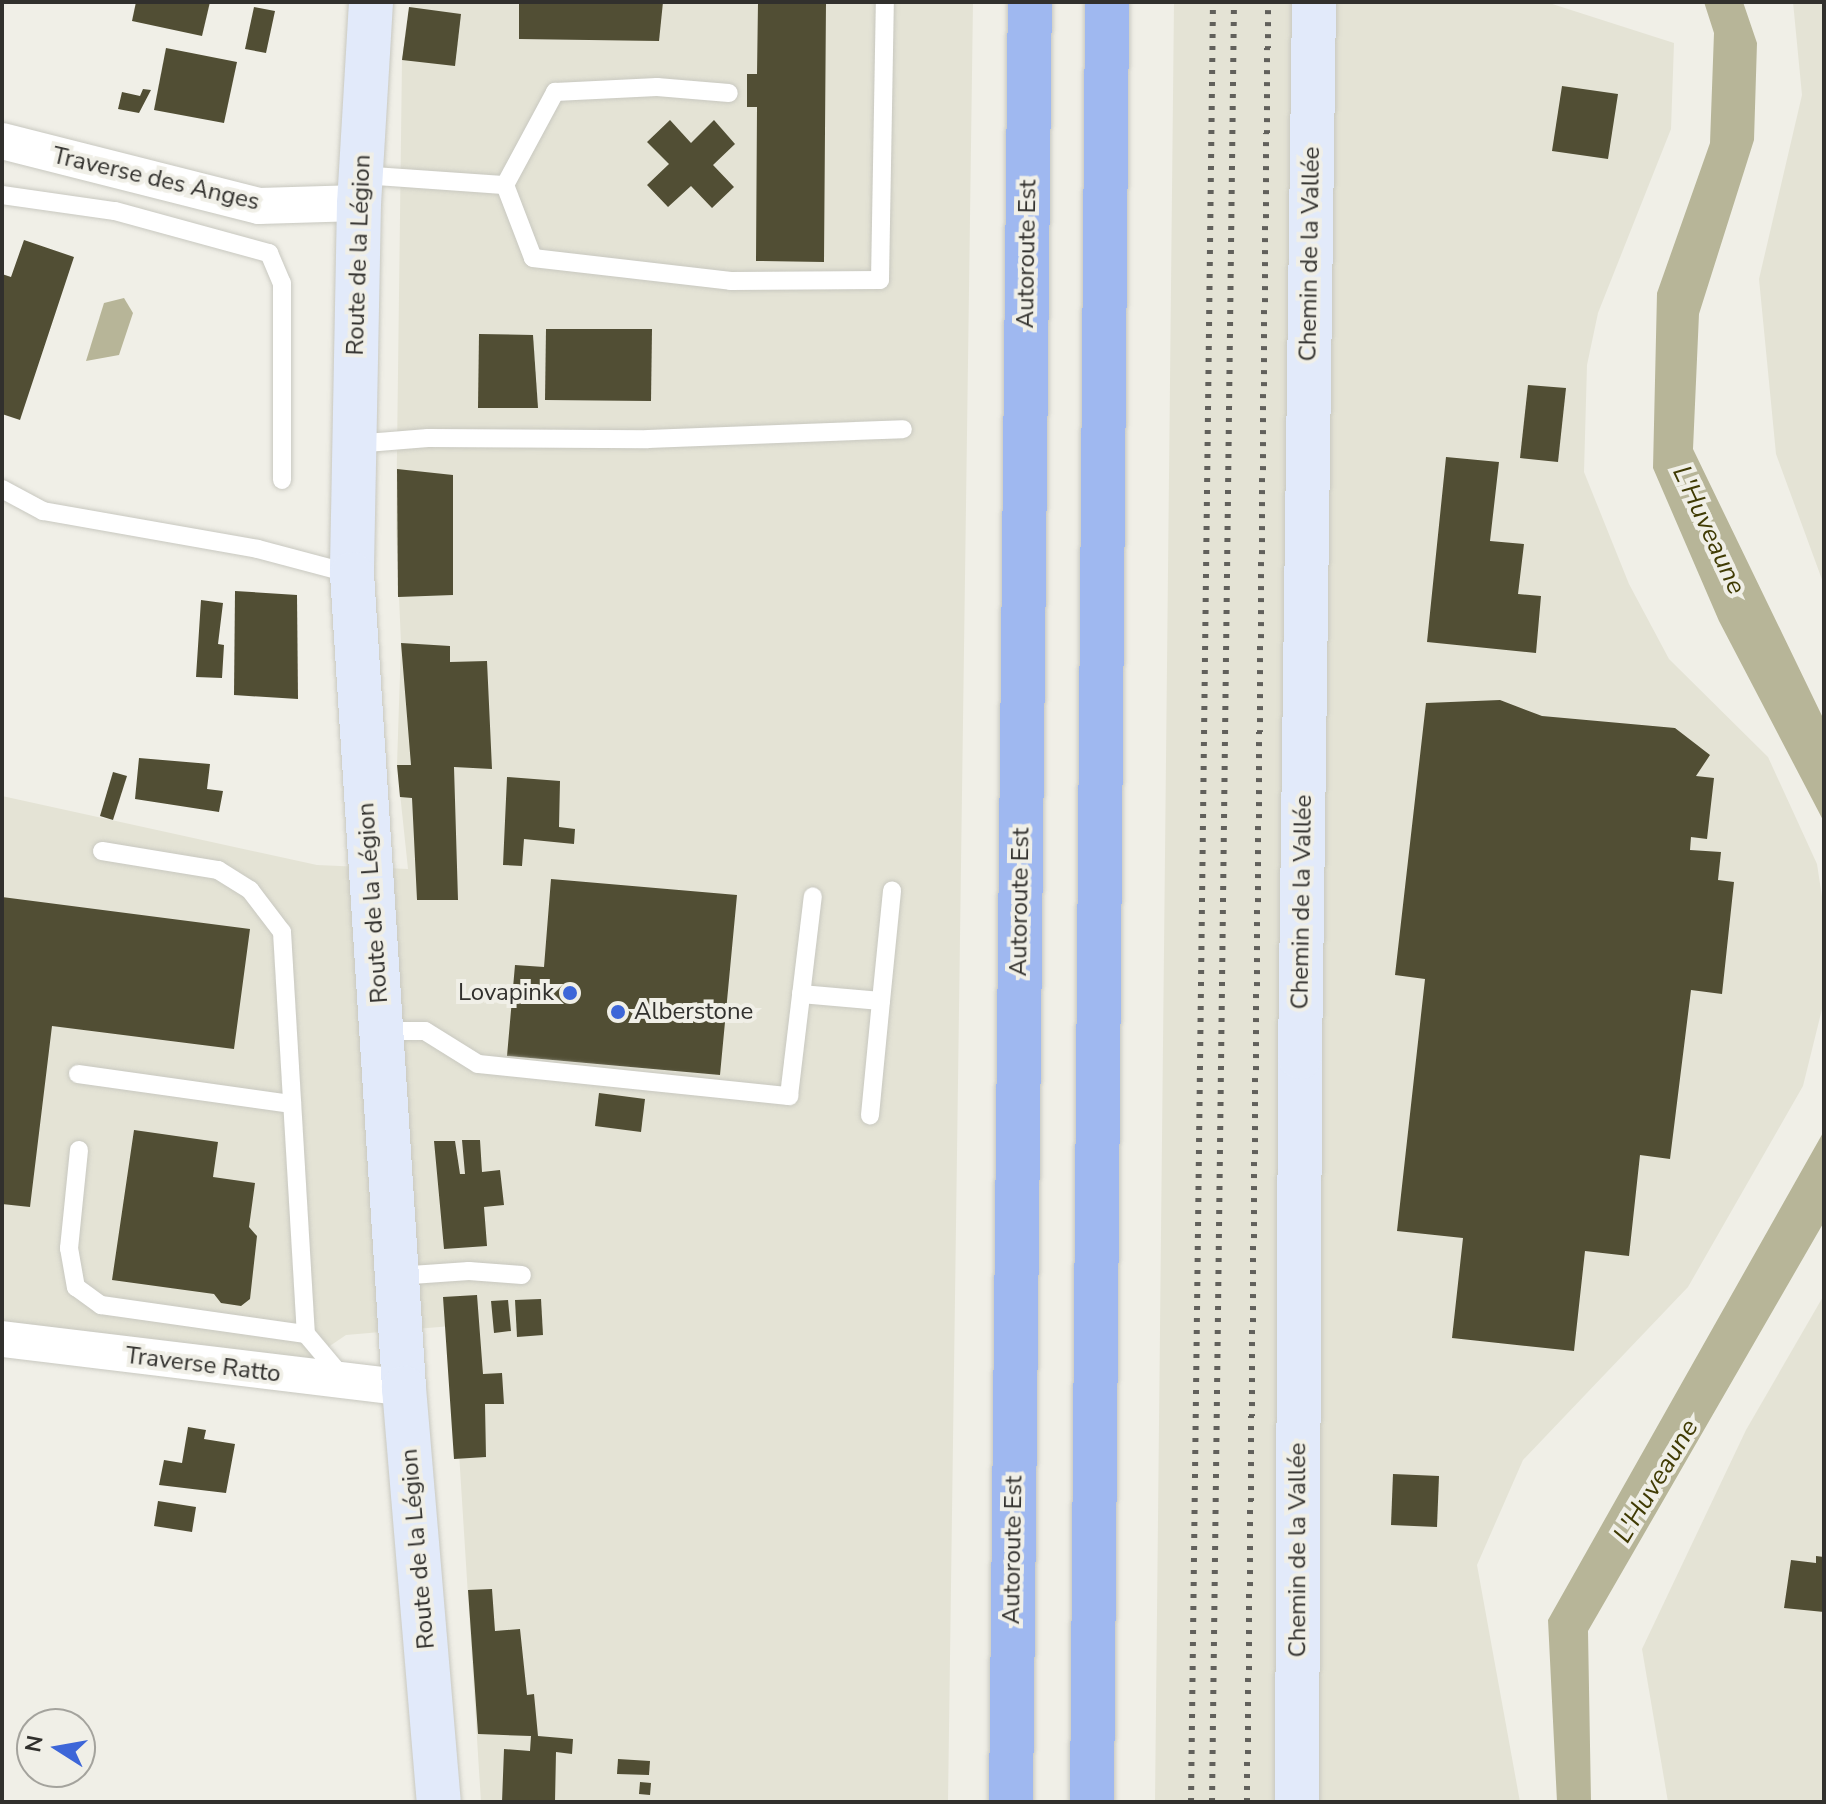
<!DOCTYPE html>
<html>
<head>
<meta charset="utf-8">
<style>
  body { margin:0 }
  #map { position:relative; width:1826px; height:1804px; overflow:hidden; background:#f0efe7; font-family:"Nunito Sans",sans-serif }
  div>[style] { position:absolute }
  [style*='--x'] { left:calc(var(--x)*1px); top:calc(var(--y)*1px); width:calc(var(--w)*1px); rotate:calc(var(--a)*1deg) }
  .built>* { inset:0; background:#e4e3d5 }
  .water>* { inset:0; background:#b7b598 }
  .building>* { inset:0; background:#514e34 }
  .roads { filter:drop-shadow(0 0 2px #c8c8c0) drop-shadow(0 0 2px #c8c8c0) }
  .lane>* { height:18px; margin:-9px; padding:0 9px; transform-origin:9px; border-radius:9px; background:#fff }
  .street>* { height:36px; margin:-18px; padding:0 18px; transform-origin:18px; border-radius:18px; background:#fff }
  .secondary>* { height:44px; margin:-22px; padding:0 22px; transform-origin:22px; border-radius:22px; background:#e2eafa }
  .highway>* { height:44px; margin:-22px; padding:0 22px; transform-origin:22px; border-radius:22px; background:#9fb8f0 }
  .rail>* { height:6px; margin-top:-3px; transform-origin:0; background:repeating-linear-gradient(90deg,#61605b 0 4px,transparent 0 12px) }
  .dots>* { width:22px; height:22px; translate:-50% -50%; box-sizing:border-box; border:4px solid #f0efe7; border-radius:50% }
  span { translate:-50% -50%; white-space:nowrap; text-align:center; line-height:1.15; -webkit-text-stroke:8px #f0efe7; paint-order:stroke }
  .street-label { font-size:24px; color:#31302d }
  .poi-label { font-size:24px; color:#31302d }
  .right { translate:-100% -50%; text-align:right }
  .left { translate:0 -50%; text-align:left }
  .water-label { font-size:26px; color:#403b04; font-style:italic }
  .frame { position:absolute; inset:0; border:4px solid #31302d; pointer-events:none }
  .north { position:absolute; left:16px; top:1708px; width:80px; height:80px; box-sizing:border-box; background:#f0efe7; border:2px solid #a4a39d; border-radius:50%; rotate:281deg; font-size:22px; font-weight:700; line-height:32px; text-align:center; color:#31302d }
  .north::after { content:''; display:block; margin:auto; width:28px; height:36px; background:#3d66d8; clip-path:polygon(50% 0,100% 100%,50% 72%,0 100%) }
</style>
</head>
<body>
<div id="map">
  <div class="built">
    <i style="clip-path:polygon(411px 2px,973px 2px,948px 1802px,481px 1802px,451px 1326px,346px 1335px,296px 1369px,2px 1325px,2px 796px,317px 865px,408px 869px,397px 765px,401px 643px,396px 529px,402px 60px)"></i>
    <i style="clip-path:polygon(1174px 2px,1546px 2px,1674px 43px,1671px 129px,1598px 313px,1587px 365px,1584px 472px,1629px 584px,1669px 659px,1768px 757px,1817px 864px,1824px 910px,1824px 1001px,1803px 1086px,1688px 1287px,1523px 1460px,1477px 1565px,1520px 1802px,1155px 1802px)"></i>
    <i style="clip-path:polygon(1793px 2px,1824px 2px,1824px 585px,1776px 454px,1759px 279px,1802px 95px)"></i>
    <i style="clip-path:polygon(1824px 1295px,1824px 1802px,1668px 1802px,1642px 1649px,1746px 1430px)"></i>
  </div>
  <div class="water">
    <i style="clip-path:polygon(1704px 2px,1743px 2px,1757px 43px,1754px 140px,1699px 314px,1693px 449px,1824px 720px,1824px 822px,1719px 621px,1653px 468px,1657px 293px,1710px 143px,1714px 33px)"></i>
    <i style="clip-path:polygon(124px 298px,133px 313px,119px 355px,86px 361px,104px 303px)"></i>
    <i style="clip-path:polygon(1824px 1131px,1824px 1222px,1588px 1631px,1591px 1802px,1557px 1802px,1548px 1620px)"></i>
  </div>
  <div class="building">
    <i style="clip-path:polygon(136px 2px,210px 2px,202px 36px,132px 21px)"></i>
    <i style="clip-path:polygon(519px 2px,663px 2px,659px 41px,519px 39px)"></i>
    <i style="clip-path:polygon(758px 2px,826px 2px,824px 262px,756px 261px,757px 107px,747px 107px,747px 74px,757px 74px)"></i>
    <i style="clip-path:polygon(254px 7px,275px 11px,266px 53px,245px 49px)"></i>
    <i style="clip-path:polygon(409px 7px,461px 14px,455px 66px,402px 60px)"></i>
    <i style="clip-path:polygon(166px 48px,237px 62px,224px 123px,154px 110px)"></i>
    <i style="clip-path:polygon(1562px 86px,1618px 94px,1608px 159px,1552px 151px)"></i>
    <i style="clip-path:polygon(143px 89px,151px 90px,139px 113px,118px 109px,122px 92px,140px 96px)"></i>
    <i style="clip-path:polygon(670px 120px,691px 143px,714px 120px,735px 144px,713px 165px,734px 187px,712px 208px,691px 186px,668px 207px,647px 185px,669px 164px,647px 142px)"></i>
    <i style="clip-path:polygon(24px 240px,74px 257px,20px 420px,2px 414px,2px 274px,11px 277px)"></i>
    <i style="clip-path:polygon(546px 329px,652px 329px,651px 401px,545px 400px)"></i>
    <i style="clip-path:polygon(479px 334px,533px 335px,538px 408px,478px 408px)"></i>
    <i style="clip-path:polygon(1528px 385px,1566px 388px,1558px 462px,1520px 458px)"></i>
    <i style="clip-path:polygon(1446px 457px,1499px 462px,1490px 541px,1524px 544px,1518px 594px,1541px 596px,1536px 653px,1427px 642px)"></i>
    <i style="clip-path:polygon(397px 469px,453px 475px,453px 595px,398px 597px)"></i>
    <i style="clip-path:polygon(235px 591px,297px 595px,298px 699px,234px 695px)"></i>
    <i style="clip-path:polygon(201px 600px,223px 603px,218px 644px,224px 645px,222px 678px,196px 677px)"></i>
    <i style="clip-path:polygon(401px 643px,450px 646px,450px 662px,487px 661px,492px 769px,454px 767px,458px 900px,417px 900px,412px 798px,400px 797px,397px 765px,411px 765px)"></i>
    <i style="clip-path:polygon(1500px 700px,1542px 716px,1675px 728px,1710px 755px,1696px 776px,1714px 778px,1707px 839px,1691px 837px,1690px 850px,1721px 852px,1718px 880px,1734px 882px,1722px 994px,1691px 990px,1670px 1159px,1640px 1155px,1629px 1256px,1585px 1251px,1574px 1351px,1452px 1338px,1463px 1238px,1397px 1231px,1425px 979px,1395px 975px,1426px 703px)"></i>
    <i style="clip-path:polygon(139px 758px,210px 764px,207px 789px,223px 791px,219px 812px,135px 799px)"></i>
    <i style="clip-path:polygon(113px 772px,127px 776px,113px 820px,100px 816px)"></i>
    <i style="clip-path:polygon(507px 777px,560px 781px,559px 827px,575px 829px,574px 844px,524px 839px,522px 866px,503px 865px)"></i>
    <i style="clip-path:polygon(551px 879px,737px 895px,720px 1075px,507px 1056px,515px 965px,544px 967px)"></i>
    <i style="clip-path:polygon(2px 897px,250px 929px,234px 1049px,52px 1026px,30px 1207px,2px 1204px)"></i>
    <i style="clip-path:polygon(599px 1093px,645px 1099px,641px 1132px,595px 1126px)"></i>
    <i style="clip-path:polygon(134px 1130px,218px 1142px,213px 1177px,255px 1183px,249px 1227px,257px 1236px,250px 1299px,241px 1306px,221px 1303px,214px 1294px,112px 1280px)"></i>
    <i style="clip-path:polygon(462px 1140px,480px 1140px,482px 1172px,500px 1170px,504px 1205px,484px 1207px,487px 1246px,444px 1249px,434px 1141px,455px 1141px,460px 1174px,465px 1174px)"></i>
    <i style="clip-path:polygon(477px 1295px,483px 1374px,502px 1373px,504px 1404px,485px 1404px,486px 1457px,454px 1459px,443px 1297px)"></i>
    <i style="clip-path:polygon(541px 1299px,543px 1335px,517px 1337px,515px 1300px)"></i>
    <i style="clip-path:polygon(508px 1300px,511px 1331px,494px 1333px,491px 1301px)"></i>
    <i style="clip-path:polygon(188px 1427px,206px 1430px,204px 1439px,235px 1444px,226px 1493px,159px 1485px,164px 1460px,182px 1463px)"></i>
    <i style="clip-path:polygon(1393px 1474px,1439px 1476px,1437px 1527px,1391px 1525px)"></i>
    <i style="clip-path:polygon(158px 1501px,196px 1507px,192px 1532px,154px 1526px)"></i>
    <i style="clip-path:polygon(1816px 1556px,1824px 1557px,1824px 1612px,1784px 1608px,1791px 1560px,1816px 1563px)"></i>
    <i style="clip-path:polygon(492px 1589px,495px 1631px,520px 1629px,527px 1695px,534px 1694px,538px 1736px,573px 1739px,572px 1754px,556px 1752px,555px 1802px,502px 1802px,504px 1749px,530px 1751px,531px 1736px,478px 1734px,468px 1590px)"></i>
    <i style="clip-path:polygon(618px 1759px,650px 1761px,649px 1775px,617px 1774px)"></i>
    <i style="clip-path:polygon(640px 1782px,651px 1783px,650px 1795px,639px 1794px)"></i>
  </div>
  <div class="roads">
    <div class="lane">
      <i style="--x:361;--y:175;--w:144;--a:4"></i>
      <i style="--x:505;--y:185;--w:78;--a:69"></i>
      <i style="--x:533;--y:258;--w:199;--a:6.6"></i>
      <i style="--x:731;--y:281;--w:149;--a:-0.4"></i>
      <i style="--x:880;--y:280;--w:278;--a:-89"></i>
      <i style="--x:505;--y:185;--w:106;--a:-61.7"></i>
      <i style="--x:555;--y:92;--w:102;--a:-2.8"></i>
      <i style="--x:657;--y:87;--w:72;--a:4.8"></i>
      <i style="--x:2;--y:195;--w:114;--a:8.1"></i>
      <i style="--x:115;--y:211;--w:160;--a:15.3"></i>
      <i style="--x:269;--y:253;--w:33;--a:67"></i>
      <i style="--x:282;--y:283;--w:197;--a:90"></i>
      <i style="--x:354;--y:444;--w:74;--a:-4.6"></i>
      <i style="--x:428;--y:438;--w:220;--a:0.3"></i>
      <i style="--x:648;--y:439;--w:255;--a:-2.2"></i>
      <i style="--x:2;--y:489;--w:47;--a:28.2"></i>
      <i style="--x:43;--y:511;--w:218;--a:10"></i>
      <i style="--x:258;--y:549;--w:97;--a:14.9"></i>
      <i style="--x:102;--y:851;--w:118;--a:9.3"></i>
      <i style="--x:218;--y:870;--w:38;--a:32"></i>
      <i style="--x:250;--y:890;--w:53;--a:52.7"></i>
      <i style="--x:282;--y:932;--w:403;--a:86.6"></i>
      <i style="--x:306;--y:1334;--w:57;--a:49.9"></i>
      <i style="--x:801;--y:994;--w:80;--a:5"></i>
      <i style="--x:881;--y:1001;--w:115;--a:95.5"></i>
      <i style="--x:881;--y:1001;--w:111;--a:-84.3"></i>
      <i style="--x:382;--y:1031;--w:43;--a:0"></i>
      <i style="--x:425;--y:1031;--w:62;--a:31.9"></i>
      <i style="--x:478;--y:1064;--w:313;--a:5.9"></i>
      <i style="--x:789;--y:1096;--w:201;--a:-83.2"></i>
      <i style="--x:78;--y:1074;--w:216;--a:8"></i>
      <i style="--x:79;--y:1150;--w:99;--a:95.8"></i>
      <i style="--x:69;--y:1248;--w:40;--a:80"></i>
      <i style="--x:76;--y:1287;--w:31;--a:36"></i>
      <i style="--x:101;--y:1305;--w:207;--a:8.1"></i>
      <i style="--x:397;--y:1276;--w:72;--a:-4"></i>
      <i style="--x:469;--y:1271;--w:53;--a:4.3"></i>
    </div>
    <div class="street">
      <i style="--x:2;--y:141;--w:265;--a:14.2"></i>
      <i style="--x:259;--y:206;--w:100;--a:-1.7"></i>
      <i style="--x:2;--y:1339;--w:405;--a:6.9"></i>
    </div>
    <div class="secondary">
      <i style="--x:371;--y:2;--w:201;--a:93.4"></i>
      <i style="--x:359;--y:203;--w:371;--a:91.1"></i>
      <i style="--x:352;--y:574;--w:816;--a:86.34"></i>
      <i style="--x:404;--y:1388;--w:415;--a:85.2"></i>
      <i style="--x:1297;--y:1802;--w:745;--a:-89.77"></i>
      <i style="--x:1300;--y:1057;--w:1055;--a:-89.24"></i>
    </div>
    <div class="highway">
      <i style="--x:1011;--y:1802;--w:1800;--a:-89.4"></i>
      <i style="--x:1092;--y:1802;--w:1800;--a:-89.52"></i>
    </div>
  </div>
  <div class="rail">
    <i style="--x:1191;--y:1802;--w:1800;--a:-89.3"></i>
    <i style="--x:1212;--y:1802;--w:1800;--a:-89.3"></i>
    <i style="--x:1247;--y:1802;--w:1800;--a:-89.33"></i>
  </div>
  <div class="dots">
    <i style="left:570px;top:993px;background:#3d66d8"></i>
    <i style="left:618px;top:1012px;background:#3d66d8"></i>
  </div>
  <div class="street-label">
    <span style="left:156px;top:179px;rotate:13deg">Traverse des Anges</span>
    <span style="left:1027px;top:254px;rotate:-89deg">Autoroute Est</span>
    <span style="left:1310px;top:254px;rotate:-89deg">Chemin de la Vallée</span>
    <span style="left:359px;top:255px;rotate:-88deg">Route de la Légion</span>
    <span style="left:1020px;top:902px;rotate:-89deg">Autoroute Est</span>
    <span style="left:1302px;top:902px;rotate:-89deg">Chemin de la Vallée</span>
    <span style="left:373px;top:903px;rotate:-94deg">Route de la Légion</span>
    <span style="left:203px;top:1365px;rotate:7deg">Traverse Ratto</span>
    <span style="left:418px;top:1549px;rotate:-95deg">Route de la Légion</span>
    <span style="left:1013px;top:1550px;rotate:-89deg">Autoroute Est</span>
    <span style="left:1298px;top:1550px;rotate:-90deg">Chemin de la Vallée</span>
  </div>
  <div class="poi-label">
    <span class="right" style="left:554px;top:993px">Lovapink</span>
    <span class="left" style="left:634px;top:1012px">Alberstone</span>
  </div>
  <div class="water-label">
    <span style="left:1709px;top:530px;rotate:65deg">L'Huveaune</span>
    <span style="left:1656px;top:1481px;rotate:-59deg">L'Huveaune</span>
  </div>
  <div class="frame"></div>
  <div class="north">N</div>
</div>
</body>
</html>
